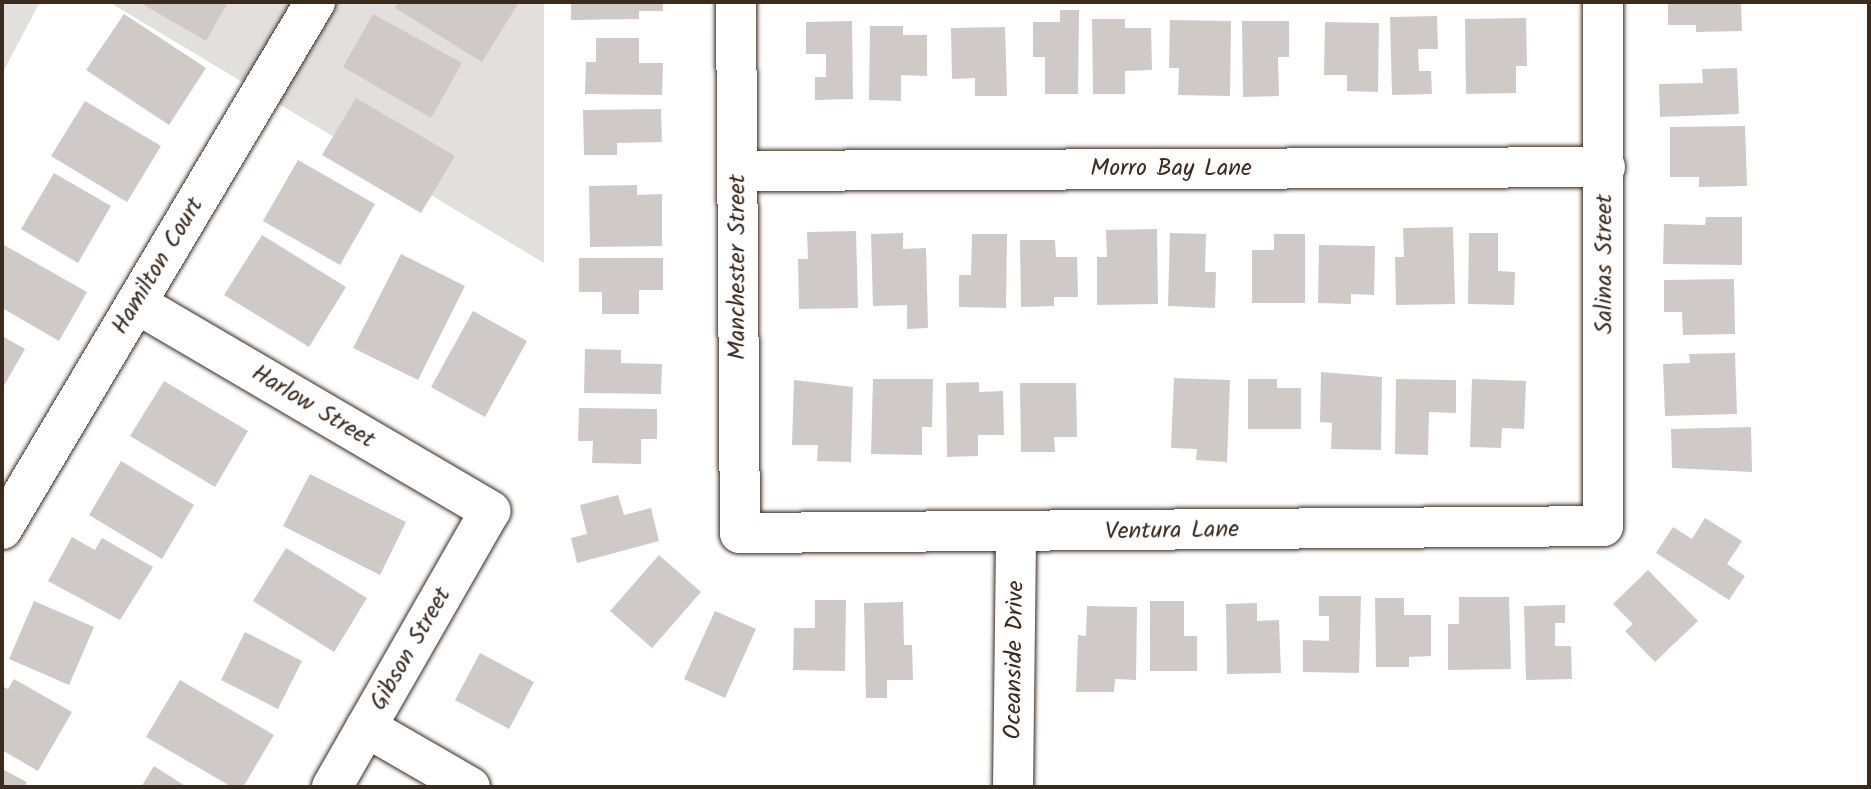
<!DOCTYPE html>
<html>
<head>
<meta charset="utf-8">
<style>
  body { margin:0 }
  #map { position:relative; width:1871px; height:789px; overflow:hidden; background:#fff; font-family:Kalam,sans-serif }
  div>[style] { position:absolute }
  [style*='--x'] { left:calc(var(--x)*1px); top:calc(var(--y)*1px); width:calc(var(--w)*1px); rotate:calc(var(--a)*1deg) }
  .green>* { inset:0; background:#e2e0de }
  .building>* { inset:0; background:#cfcac7 }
  .roads { filter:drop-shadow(0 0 2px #3b2a1e) drop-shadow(0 0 2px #3b2a1e) }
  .minor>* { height:40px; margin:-20px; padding:0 20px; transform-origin:20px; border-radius:20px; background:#fff }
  span { translate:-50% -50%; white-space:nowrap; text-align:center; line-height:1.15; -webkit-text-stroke:6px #fff; paint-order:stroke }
  .street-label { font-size:24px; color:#3b2a1e }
  .frame { position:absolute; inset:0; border:4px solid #3b2a1e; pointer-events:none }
</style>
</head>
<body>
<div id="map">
  <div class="green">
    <i style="clip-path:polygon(2px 2px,40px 2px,2px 74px)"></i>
    <i style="clip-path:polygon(109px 2px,544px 2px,544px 263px)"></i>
  </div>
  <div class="building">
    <i style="clip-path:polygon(139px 2px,228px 2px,206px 41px)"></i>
    <i style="clip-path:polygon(399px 2px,515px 2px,518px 4px,482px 62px,395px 8px)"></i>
    <i style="clip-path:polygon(571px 2px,663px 2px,663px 11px,639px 11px,639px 19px,571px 20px)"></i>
    <i style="clip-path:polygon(1668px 2px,1741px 2px,1742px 31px,1696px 32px,1696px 25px,1668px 25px)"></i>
    <i style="clip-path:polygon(1060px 10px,1079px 10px,1078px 94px,1045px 94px,1045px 57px,1033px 57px,1033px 22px,1060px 22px)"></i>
    <i style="clip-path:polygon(124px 14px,206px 68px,169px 125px,86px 70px)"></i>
    <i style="clip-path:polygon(373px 14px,462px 63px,431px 118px,343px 67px)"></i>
    <i style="clip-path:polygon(1437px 16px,1438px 49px,1418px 49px,1419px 71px,1431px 71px,1432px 94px,1392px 95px,1390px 17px)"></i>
    <i style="clip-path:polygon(1526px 18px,1527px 66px,1516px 66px,1516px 93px,1466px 94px,1465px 19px)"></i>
    <i style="clip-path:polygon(1092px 19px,1125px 19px,1125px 28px,1151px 28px,1152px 70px,1125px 71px,1125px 94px,1093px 94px)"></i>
    <i style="clip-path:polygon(1170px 20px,1231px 21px,1230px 96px,1178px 95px,1179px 68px,1169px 68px)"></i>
    <i style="clip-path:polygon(852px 21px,853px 99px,815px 100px,815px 77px,826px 77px,826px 54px,806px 54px,806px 22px)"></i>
    <i style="clip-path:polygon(1242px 21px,1289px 21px,1289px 57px,1278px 57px,1279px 96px,1243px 97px)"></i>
    <i style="clip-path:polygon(1325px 22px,1379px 23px,1378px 92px,1347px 91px,1347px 75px,1324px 75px)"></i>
    <i style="clip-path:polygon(870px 26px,903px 26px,903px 35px,927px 35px,927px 76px,901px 75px,901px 101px,869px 100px)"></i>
    <i style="clip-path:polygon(1005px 27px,1007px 96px,975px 96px,975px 78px,952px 79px,951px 28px)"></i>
    <i style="clip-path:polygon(596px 38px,639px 38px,639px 63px,663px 63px,662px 95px,585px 94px,586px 62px,596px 62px)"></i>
    <i style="clip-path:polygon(1737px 68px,1739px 114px,1660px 117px,1659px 84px,1703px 83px,1702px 69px)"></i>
    <i style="clip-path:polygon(356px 98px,455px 156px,421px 213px,322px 155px)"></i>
    <i style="clip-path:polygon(85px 101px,161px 146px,127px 202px,51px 156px)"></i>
    <i style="clip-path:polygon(661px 109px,662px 142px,617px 143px,617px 155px,584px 155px,583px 110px)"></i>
    <i style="clip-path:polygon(1745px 126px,1747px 186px,1699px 187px,1699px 177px,1670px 177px,1670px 127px)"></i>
    <i style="clip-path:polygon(298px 160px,375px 204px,340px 265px,263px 221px)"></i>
    <i style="clip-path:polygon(54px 173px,111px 206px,78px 263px,21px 229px)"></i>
    <i style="clip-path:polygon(637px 185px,637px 195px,662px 194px,662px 246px,590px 247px,589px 186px)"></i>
    <i style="clip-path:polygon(1706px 217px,1742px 217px,1742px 265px,1663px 264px,1664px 224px,1705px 225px)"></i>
    <i style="clip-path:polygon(1453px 227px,1455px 304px,1396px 305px,1395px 257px,1404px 257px,1403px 228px)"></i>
    <i style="clip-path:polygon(1157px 229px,1158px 304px,1097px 305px,1097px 257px,1107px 257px,1106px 230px)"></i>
    <i style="clip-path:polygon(856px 231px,858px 308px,799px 309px,798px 259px,808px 259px,807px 232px)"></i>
    <i style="clip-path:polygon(903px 233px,903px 249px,926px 248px,928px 328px,907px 329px,907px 305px,873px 306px,871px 234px)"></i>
    <i style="clip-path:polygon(1170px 233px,1206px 234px,1205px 272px,1216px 272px,1215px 308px,1168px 306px)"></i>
    <i style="clip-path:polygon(1469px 233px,1498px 233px,1498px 271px,1515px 272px,1514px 305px,1468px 304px)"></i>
    <i style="clip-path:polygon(972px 234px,1007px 234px,1006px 308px,959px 307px,959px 275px,971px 275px)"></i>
    <i style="clip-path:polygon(1274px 234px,1305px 234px,1305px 303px,1252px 303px,1252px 250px,1274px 250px)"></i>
    <i style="clip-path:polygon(262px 235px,346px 287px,309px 347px,224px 295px)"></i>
    <i style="clip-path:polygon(1020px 240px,1055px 240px,1056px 257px,1077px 257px,1078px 297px,1054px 297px,1054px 306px,1021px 307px)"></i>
    <i style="clip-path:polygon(4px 245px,87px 292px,59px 341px,2px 308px)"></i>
    <i style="clip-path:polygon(1319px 245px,1375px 246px,1374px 295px,1351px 294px,1351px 304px,1318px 303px)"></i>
    <i style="clip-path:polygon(401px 254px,465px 286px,418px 380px,353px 348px)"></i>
    <i style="clip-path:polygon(579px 258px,663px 258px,663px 290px,639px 290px,639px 314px,602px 314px,602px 292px,579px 292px)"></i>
    <i style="clip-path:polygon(1734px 279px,1735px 334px,1683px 335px,1682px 312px,1664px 312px,1664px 280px)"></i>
    <i style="clip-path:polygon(473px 311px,527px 341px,485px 417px,431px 387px)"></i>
    <i style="clip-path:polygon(2px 336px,25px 349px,2px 389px)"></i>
    <i style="clip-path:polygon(585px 349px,621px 350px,621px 363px,662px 364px,661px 394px,584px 393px)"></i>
    <i style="clip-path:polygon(1735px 353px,1737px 414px,1665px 416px,1663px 364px,1690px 363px,1689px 354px)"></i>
    <i style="clip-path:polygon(1321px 372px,1382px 377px,1381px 450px,1331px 449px,1332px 423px,1320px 422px)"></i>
    <i style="clip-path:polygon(1174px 378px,1230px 380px,1227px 462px,1196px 460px,1197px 449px,1171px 448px)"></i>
    <i style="clip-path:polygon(873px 379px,933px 379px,932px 427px,922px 427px,922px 455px,871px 454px)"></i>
    <i style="clip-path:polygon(1248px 379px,1277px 379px,1277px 388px,1301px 388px,1301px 429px,1248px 429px)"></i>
    <i style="clip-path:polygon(1396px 379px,1456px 380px,1456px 413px,1429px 412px,1428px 455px,1395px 454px)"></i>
    <i style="clip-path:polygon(1472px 379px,1526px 381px,1524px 429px,1502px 428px,1501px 448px,1470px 447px)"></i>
    <i style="clip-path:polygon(794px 380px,853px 387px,851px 462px,817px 461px,818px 445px,792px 445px)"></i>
    <i style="clip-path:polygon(164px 381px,248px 431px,215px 487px,130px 436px)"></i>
    <i style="clip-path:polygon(979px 382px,979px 392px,1003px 391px,1004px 435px,978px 435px,978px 456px,947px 457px,946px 383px)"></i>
    <i style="clip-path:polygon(1020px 383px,1076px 383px,1077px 437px,1054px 437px,1055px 452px,1021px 452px)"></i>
    <i style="clip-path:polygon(579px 408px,657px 409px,657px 439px,641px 439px,641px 464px,592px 463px,593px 441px,578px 441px)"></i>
    <i style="clip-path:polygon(1751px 427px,1752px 472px,1672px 468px,1671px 429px)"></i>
    <i style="clip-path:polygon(121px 461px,194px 505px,162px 559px,89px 515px)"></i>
    <i style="clip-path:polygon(310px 474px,406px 522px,380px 575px,283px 526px)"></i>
    <i style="clip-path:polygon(618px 495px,624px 515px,651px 508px,659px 541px,577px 563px,571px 538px,587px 534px,580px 505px)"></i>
    <i style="clip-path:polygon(1705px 518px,1742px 541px,1727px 564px,1745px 576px,1729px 600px,1656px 553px,1673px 527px,1692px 539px)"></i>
    <i style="clip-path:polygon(72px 537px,95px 550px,102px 538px,153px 567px,120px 620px,48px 581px)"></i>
    <i style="clip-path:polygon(286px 548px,367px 598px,334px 652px,253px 601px)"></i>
    <i style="clip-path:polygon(659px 555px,701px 592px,652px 648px,610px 611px)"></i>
    <i style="clip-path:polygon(1648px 570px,1698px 621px,1655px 662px,1625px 631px,1633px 624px,1613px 604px)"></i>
    <i style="clip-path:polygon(1319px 596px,1361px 596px,1359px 673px,1303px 672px,1303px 640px,1329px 641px,1329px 616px,1319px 616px)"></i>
    <i style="clip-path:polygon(1459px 597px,1509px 597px,1511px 669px,1448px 670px,1448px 624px,1459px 624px)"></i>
    <i style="clip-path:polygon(1375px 598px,1404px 598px,1404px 615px,1431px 615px,1431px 656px,1409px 657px,1409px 667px,1376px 667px)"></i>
    <i style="clip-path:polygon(815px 600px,846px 600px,845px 671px,793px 670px,794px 628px,815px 628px)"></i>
    <i style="clip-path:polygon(34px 601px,94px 627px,69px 685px,9px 659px)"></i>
    <i style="clip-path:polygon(1150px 601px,1184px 601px,1184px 636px,1197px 636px,1197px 671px,1150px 671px)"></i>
    <i style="clip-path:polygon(903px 602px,904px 645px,912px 645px,913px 680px,887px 680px,887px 698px,866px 698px,864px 603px)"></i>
    <i style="clip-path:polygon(1257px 603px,1257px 621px,1279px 620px,1281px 673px,1227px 674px,1226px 604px)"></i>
    <i style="clip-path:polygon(1565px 605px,1565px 623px,1555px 623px,1555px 646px,1571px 646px,1572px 679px,1526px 680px,1524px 606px)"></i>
    <i style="clip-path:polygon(1087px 606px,1137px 607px,1136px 680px,1115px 679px,1114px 692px,1076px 692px,1078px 635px,1086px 636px)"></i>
    <i style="clip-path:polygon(715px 611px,756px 629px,725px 698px,684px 679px)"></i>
    <i style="clip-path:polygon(245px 632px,302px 661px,278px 709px,221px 680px)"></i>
    <i style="clip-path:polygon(480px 653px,534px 682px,509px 729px,455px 700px)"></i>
    <i style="clip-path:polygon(14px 679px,72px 712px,38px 771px,2px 750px,2px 686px,8px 689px)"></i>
    <i style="clip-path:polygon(180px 680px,274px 735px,243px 787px,232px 787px,146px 737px)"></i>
    <i style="clip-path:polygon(154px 766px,187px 787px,141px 787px)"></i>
    <i style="clip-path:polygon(2px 769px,27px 782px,24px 787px,2px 787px)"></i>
  </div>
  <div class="roads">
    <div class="minor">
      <i style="--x:736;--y:2;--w:531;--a:89.57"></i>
      <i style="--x:740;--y:533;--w:863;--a:-0.46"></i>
      <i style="--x:1603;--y:526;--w:524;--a:-90"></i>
      <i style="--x:737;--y:171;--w:868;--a:-0.26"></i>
      <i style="--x:136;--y:303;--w:411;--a:30.4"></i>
      <i style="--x:490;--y:511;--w:318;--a:119.8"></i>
      <i style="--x:2;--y:529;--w:613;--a:-59.29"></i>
      <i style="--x:366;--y:727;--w:120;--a:30"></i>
      <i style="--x:1013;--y:787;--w:254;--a:-89.3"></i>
    </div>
  </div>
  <div class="street-label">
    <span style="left:1171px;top:169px">Morro Bay Lane</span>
    <span style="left:1605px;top:264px;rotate:-90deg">Salinas Street</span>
    <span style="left:158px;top:266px;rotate:-59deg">Hamilton Court</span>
    <span style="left:738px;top:267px;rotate:-90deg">Manchester Street</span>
    <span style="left:313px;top:407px;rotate:31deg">Harlow Street</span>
    <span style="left:1172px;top:531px;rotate:-1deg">Ventura Lane</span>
    <span style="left:411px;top:649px;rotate:-60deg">Gibson Street</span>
    <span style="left:1015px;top:660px;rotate:-89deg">Oceanside Drive</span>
  </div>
  <div class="frame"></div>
</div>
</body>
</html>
